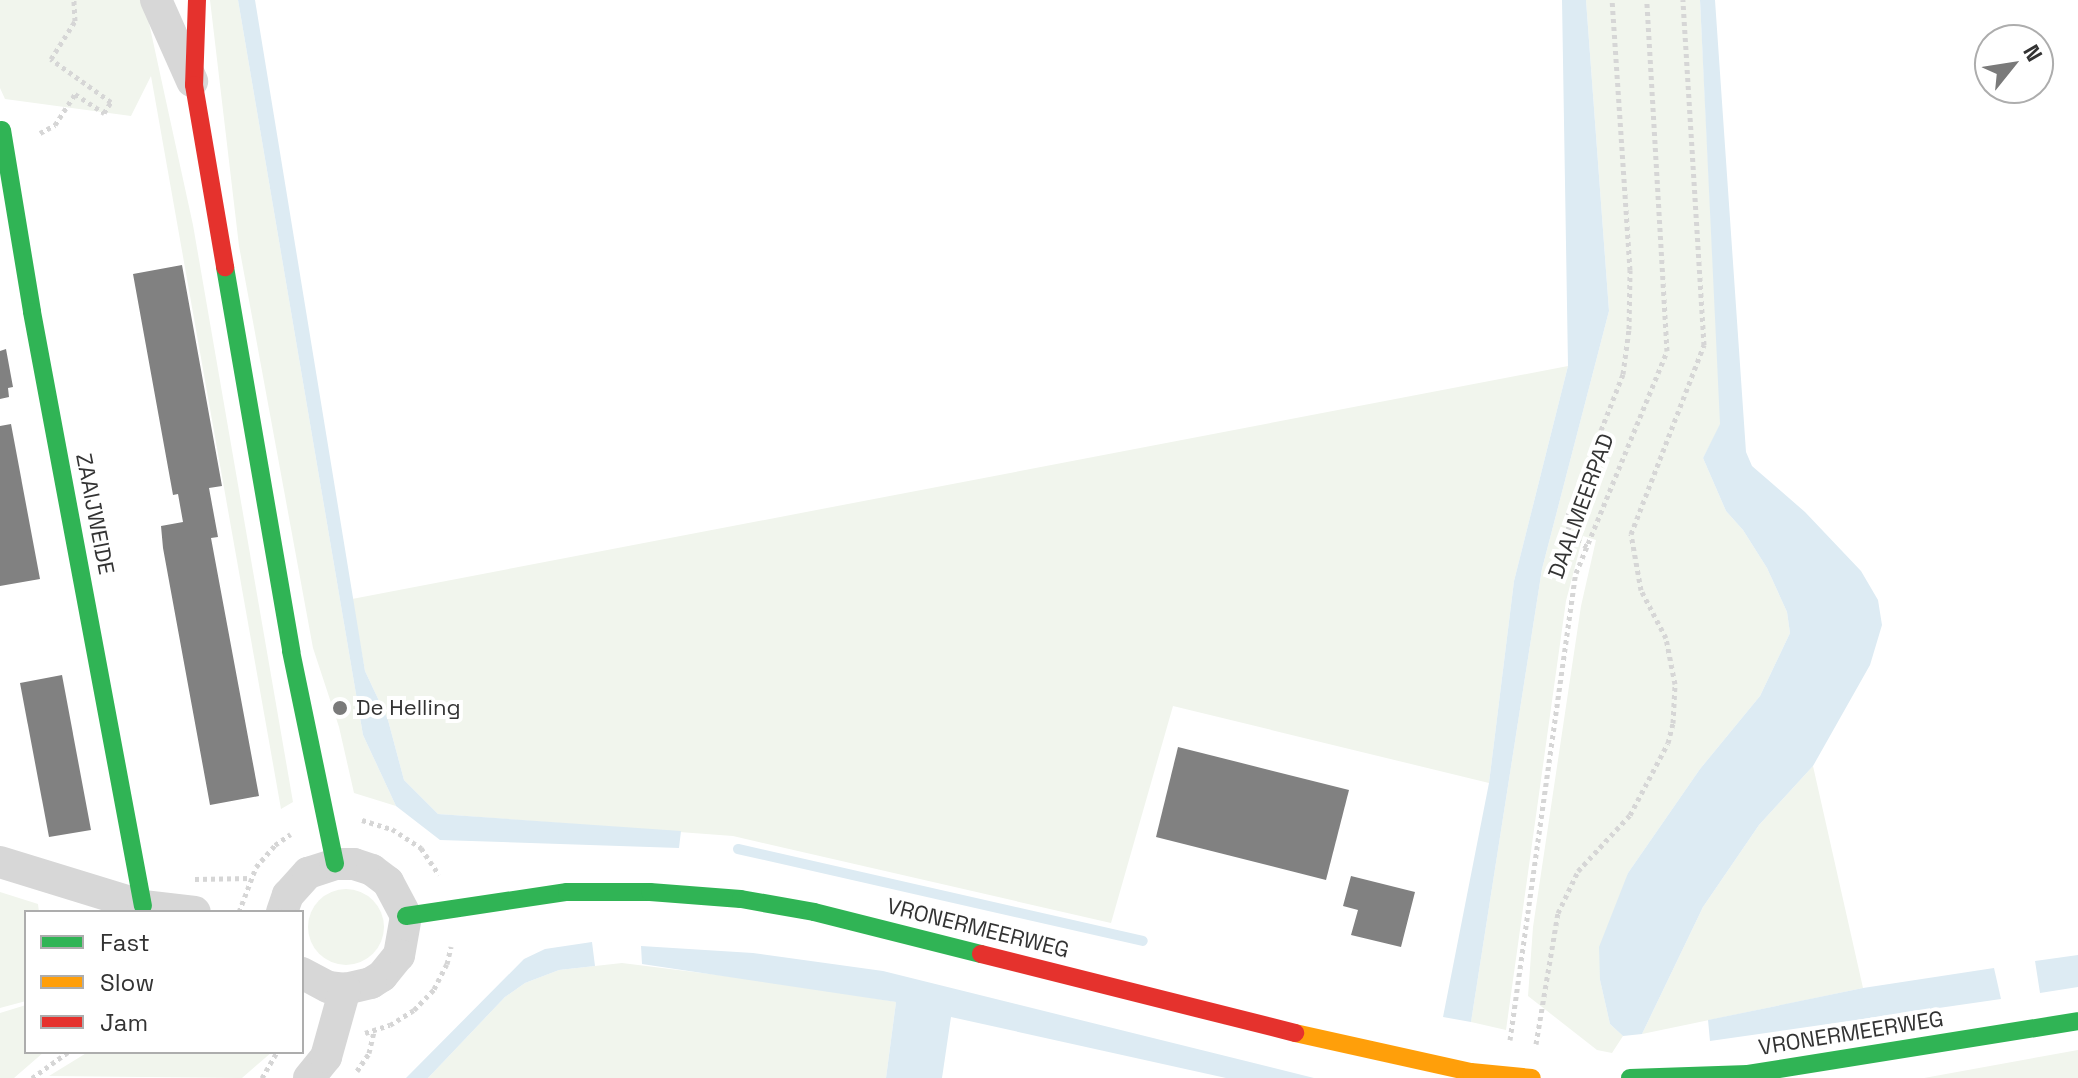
<!DOCTYPE html>
<html>
<head>
<meta charset="utf-8">
<style>
  body { margin:0 }
  #map { position:relative; width:2078px; height:1078px; overflow:hidden; background:#fff; font-family:"Space Grotesk",sans-serif }
  div>[style] { position:absolute }
  [style*='--x'] { left:calc(var(--x)*1px); top:calc(var(--y)*1px); width:calc(var(--w)*1px); rotate:calc(var(--a)*1deg) }
  .green>* { inset:0; background:#f1f5ed }
  .round { border-radius:50% }
  .water>* { inset:0; background:#ddebf3 }
  .stream>* { height:10px; margin:-5px; padding:0 5px; transform-origin:5px; border-radius:5px; background:#ddebf3 }
  .building>* { inset:0; background:#818181 }
  .path>* { height:5px; margin-top:-2.5px; transform-origin:0; background:repeating-linear-gradient(90deg,#d6d6d6 0 4px,transparent 0 8px) }
  .street>* { height:32px; margin:-16px; padding:0 16px; transform-origin:16px; border-radius:16px; background:#d7d7d7 }
  .fast>* { height:18px; margin:-9px; padding:0 9px; transform-origin:9px; border-radius:9px; background:#30b455 }
  .slow>* { height:18px; margin:-9px; padding:0 9px; transform-origin:9px; border-radius:9px; background:#ff9f0a }
  .jam>* { height:18px; margin:-9px; padding:0 9px; transform-origin:9px; border-radius:9px; background:#e5322d }
  .dots>* { width:22px; height:22px; translate:-50% -50%; box-sizing:border-box; border:4px solid #fff; border-radius:50% }
  span { translate:-50% -50%; white-space:nowrap; text-align:center; line-height:1.15; -webkit-text-stroke:8px #fff; paint-order:stroke }
  .street-label { font-size:22px; color:#333 }
  .poi-label { font-size:22px; color:#333 }
  .left { translate:0 -50%; text-align:left }
  .legend { position:absolute; left:24px; top:910px; width:280px; height:144px; box-sizing:border-box; background:#fff; border:2px solid #adadad; margin:0; padding:10px 14px; list-style:none; font-size:24px; color:#333 }
  .legend li { display:flex; align-items:center; gap:16px; height:40px }
  .legend b { width:40px; border:2px solid #adadad }
  .north { position:absolute; left:1974px; top:24px; width:80px; height:80px; box-sizing:border-box; background:#fff; border:2px solid #adadad; border-radius:50%; rotate:60deg; font-size:22px; font-weight:700; line-height:32px; text-align:center; color:#333 }
  .north::after { content:''; display:block; margin:auto; width:28px; height:36px; background:#7a7a7a; clip-path:polygon(50% 0,100% 100%,50% 72%,0 100%) }
</style>
</head>
<body>
<div id="map">
  <div class="green">
    <i style="clip-path:polygon(0 0,144px 0,193px 225px,293px 802px,281px 809px,151px 76px,131px 116px,5px 99px,0 88px)"></i>
    <i style="clip-path:polygon(210px 0,238px 0,363px 735px,396px 806px,354px 793px,339px 727px,313px 648px,239px 246px)"></i>
    <i style="clip-path:polygon(1586px 0,1700px 0,1721px 424px,1703px 458px,1726px 511px,1743px 530px,1767px 568px,1787px 612px,1790px 633px,1760px 696px,1700px 769px,1628px 873px,1600px 980px,1610px 1024px,1623px 1036px,1612px 1053px,1597px 1050px,1528px 996px,1533px 927px,1581px 606px,1596px 540px,1583px 536px,1566px 601px,1506px 1030px,1471px 1022px,1542px 569px,1609px 311px)"></i>
    <i style="clip-path:polygon(1568px 366px,1514px 581px,1489px 783px,1173px 706px,1111px 923px,733px 836px,438px 814px,404px 780px,388px 720px,365px 671px,352px 599px)"></i>
    <i style="clip-path:polygon(1813px 766px,1863px 988px,1642px 1034px,1703px 907px,1759px 825px)"></i>
    <i class="round" style="left:308px;top:889px;width:76px;height:76px"></i>
    <i style="clip-path:polygon(0 892px,38px 904px,39px 912px,26px 912px,26px 1001px,0 1008px)"></i>
    <i style="clip-path:polygon(622px 963px,791px 984px,896px 1002px,886px 1078px,428px 1078px,505px 997px,525px 983px,559px 970px)"></i>
    <i style="clip-path:polygon(26px 1005px,26px 1052px,44px 1052px,14px 1078px,0 1078px,0 1013px)"></i>
    <i style="clip-path:polygon(2078px 1050px,2078px 1078px,1924px 1078px)"></i>
    <i style="clip-path:polygon(88px 1052px,272px 1052px,242px 1078px,49px 1076px)"></i>
  </div>
  <div class="water">
    <i style="clip-path:polygon(238px 0,255px 0,365px 671px,388px 720px,404px 780px,438px 814px,681px 831px,679px 848px,440px 840px,396px 806px,363px 735px)"></i>
    <i style="clip-path:polygon(1562px 0,1586px 0,1609px 311px,1542px 569px,1471px 1022px,1443px 1017px,1489px 783px,1514px 581px,1568px 366px)"></i>
    <i style="clip-path:polygon(1700px 0,1715px 0,1746px 452px,1752px 466px,1805px 512px,1861px 571px,1878px 600px,1882px 625px,1870px 665px,1813px 766px,1759px 825px,1703px 907px,1642px 1034px,1623px 1036px,1610px 1024px,1600px 980px,1599px 947px,1628px 873px,1700px 769px,1760px 696px,1790px 633px,1787px 612px,1767px 568px,1743px 530px,1726px 511px,1703px 458px,1720px 424px)"></i>
    <i style="clip-path:polygon(592px 942px,595px 966px,559px 970px,525px 983px,505px 997px,428px 1078px,406px 1078px,524px 959px,545px 949px)"></i>
    <i style="clip-path:polygon(641px 946px,753px 953px,883px 971px,1314px 1078px,1226px 1078px,951px 1017px,942px 1078px,886px 1078px,896px 1002px,642px 964px)"></i>
    <i style="clip-path:polygon(2078px 955px,2078px 987px,2040px 993px,2035px 961px)"></i>
    <i style="clip-path:polygon(1994px 968px,2001px 999px,1710px 1041px,1708px 1020px,1863px 988px)"></i>
  </div>
  <div class="stream">
    <i style="--x:738;--y:849;--w:415;--a:12.8"></i>
  </div>
  <div class="building">
    <i style="clip-path:polygon(182px 265px,222px 486px,209px 488px,218px 537px,211px 538px,259px 796px,210px 805px,163px 548px,161px 526px,183px 522px,178px 494px,173px 495px,133px 274px)"></i>
    <i style="clip-path:polygon(6px 349px,13px 387px,8px 388px,9px 397px,0 399px,0 351px)"></i>
    <i style="clip-path:polygon(11px 424px,40px 579px,0 586px,0 426px)"></i>
    <i style="clip-path:polygon(62px 675px,91px 830px,49px 837px,20px 683px)"></i>
    <i style="clip-path:polygon(1178px 747px,1349px 790px,1326px 880px,1156px 837px)"></i>
    <i style="clip-path:polygon(1351px 876px,1415px 892px,1401px 947px,1351px 935px,1358px 910px,1343px 906px)"></i>
  </div>
  <div class="path">
    <i style="--x:40;--y:133;--w:17;--a:-28"></i>
    <i style="--x:55;--y:125;--w:37;--a:-57"></i>
    <i style="--x:75;--y:94;--w:35;--a:33"></i>
    <i style="--x:104;--y:113;--w:13;--a:-58"></i>
    <i style="--x:111;--y:102;--w:74;--a:-144.4"></i>
    <i style="--x:51;--y:59;--w:45;--a:-57.7"></i>
    <i style="--x:75;--y:21;--w:21;--a:-93"></i>
    <i style="--x:1587;--y:547;--w:17;--a:-144"></i>
    <i style="--x:1573;--y:537;--w:14;--a:-115"></i>
    <i style="--x:1567;--y:524;--w:12;--a:-81"></i>
    <i style="--x:1569;--y:512;--w:148;--a:-68.6"></i>
    <i style="--x:1623;--y:374;--w:45;--a:-82.4"></i>
    <i style="--x:1629;--y:329;--w:59;--a:-89"></i>
    <i style="--x:1630;--y:270;--w:271;--a:-93.8"></i>
    <i style="--x:362;--y:820;--w:31;--a:17"></i>
    <i style="--x:392;--y:829;--w:35;--a:33"></i>
    <i style="--x:421;--y:848;--w:32;--a:56"></i>
    <i style="--x:195;--y:879;--w:56;--a:-1"></i>
    <i style="--x:239;--y:912;--w:48;--a:-69.3"></i>
    <i style="--x:256;--y:867;--w:29;--a:-49"></i>
    <i style="--x:275;--y:845;--w:19;--a:-35"></i>
    <i style="--x:365;--y:1033;--w:26;--a:-18"></i>
    <i style="--x:390;--y:1025;--w:28;--a:-32"></i>
    <i style="--x:414;--y:1010;--w:29;--a:-46"></i>
    <i style="--x:434;--y:989;--w:28;--a:-63"></i>
    <i style="--x:447;--y:964;--w:18;--a:-77"></i>
    <i style="--x:1510;--y:1040;--w:472;--a:-82"></i>
    <i style="--x:1576;--y:573;--w:240;--a:-67.7"></i>
    <i style="--x:1667;--y:351;--w:352;--a:-93.3"></i>
    <i style="--x:1536;--y:1044;--w:133;--a:-80.5"></i>
    <i style="--x:1558;--y:913;--w:47;--a:-64.5"></i>
    <i style="--x:1578;--y:871;--w:76;--a:-47.1"></i>
    <i style="--x:1630;--y:815;--w:81;--a:-62.2"></i>
    <i style="--x:1668;--y:743;--w:21;--a:-76"></i>
    <i style="--x:1673;--y:723;--w:39;--a:-87"></i>
    <i style="--x:1675;--y:684;--w:47;--a:-101.1"></i>
    <i style="--x:1666;--y:638;--w:54;--a:-117.5"></i>
    <i style="--x:1641;--y:590;--w:57;--a:-100.1"></i>
    <i style="--x:1631;--y:534;--w:203;--a:-68.9"></i>
    <i style="--x:1704;--y:345;--w:346;--a:-93.5"></i>
    <i style="--x:357;--y:1071;--w:22;--a:-56"></i>
    <i style="--x:369;--y:1053;--w:23;--a:-77"></i>
    <i style="--x:32;--y:1078;--w:44;--a:-35.8"></i>
    <i style="--x:262;--y:1078;--w:30;--a:-60"></i>
  </div>
  <div class="street">
    <i style="--x:156;--y:0;--w:89;--a:66"></i>
    <i style="--x:0;--y:862;--w:150;--a:17.1"></i>
    <i style="--x:143;--y:906;--w:52;--a:6.6"></i>
    <i style="--x:282;--y:912;--w:18;--a:-71"></i>
    <i style="--x:288;--y:895;--w:30;--a:-48"></i>
    <i style="--x:308;--y:873;--w:28;--a:-18"></i>
    <i style="--x:335;--y:864;--w:19;--a:0"></i>
    <i style="--x:354;--y:864;--w:19;--a:18"></i>
    <i style="--x:372;--y:870;--w:20;--a:37"></i>
    <i style="--x:388;--y:882;--w:38;--a:62"></i>
    <i style="--x:406;--y:916;--w:40;--a:100"></i>
    <i style="--x:399;--y:955;--w:27;--a:129"></i>
    <i style="--x:382;--y:976;--w:13;--a:148"></i>
    <i style="--x:371;--y:983;--w:27;--a:167"></i>
    <i style="--x:345;--y:989;--w:17;--a:-173"></i>
    <i style="--x:328;--y:987;--w:30;--a:-152"></i>
    <i style="--x:309;--y:1078;--w:27;--a:-51"></i>
    <i style="--x:326;--y:1057;--w:71;--a:-74.4"></i>
  </div>
  <div class="fast">
    <i style="--x:2;--y:130;--w:184;--a:80.6"></i>
    <i style="--x:32;--y:312;--w:604;--a:79.42"></i>
    <i style="--x:225;--y:267;--w:390;--a:80.2"></i>
    <i style="--x:291;--y:651;--w:217;--a:78.3"></i>
    <i style="--x:406;--y:916;--w:163;--a:-8.5"></i>
    <i style="--x:567;--y:892;--w:83;--a:0"></i>
    <i style="--x:650;--y:892;--w:91;--a:4.4"></i>
    <i style="--x:741;--y:899;--w:74;--a:10.1"></i>
    <i style="--x:814;--y:912;--w:172;--a:14.1"></i>
    <i style="--x:1630;--y:1078;--w:118;--a:-1.9"></i>
    <i style="--x:1748;--y:1074;--w:334;--a:-9.1"></i>
  </div>
  <div class="slow">
    <i style="--x:1295;--y:1033;--w:180;--a:12.5"></i>
    <i style="--x:1471;--y:1072;--w:61;--a:5.6"></i>
  </div>
  <div class="jam">
    <i style="--x:197;--y:0;--w:85;--a:92"></i>
    <i style="--x:194;--y:85;--w:185;--a:80.3"></i>
    <i style="--x:981;--y:954;--w:324;--a:14.1"></i>
  </div>
  <div class="dots">
    <i style="left:340px;top:708px;background:#7a7a7a"></i>
  </div>
  <div class="street-label">
    <span style="left:1581px;top:506px;rotate:-70deg">DAALMEERPAD</span>
    <span style="left:95px;top:514px;rotate:79deg">ZAAIJWEIDE</span>
    <span style="left:978px;top:928px;rotate:14deg">VRONERMEERWEG</span>
    <span style="left:1851px;top:1033px;rotate:-9deg">VRONERMEERWEG</span>
  </div>
  <div class="poi-label">
    <span class="left" style="left:356px;top:708px">De Helling</span>
  </div>
  <ul class="legend">
  <li><b style="height:10px;background:#30b455"></b>Fast</li>
  <li><b style="height:10px;background:#ff9f0a"></b>Slow</li>
  <li><b style="height:10px;background:#e5322d"></b>Jam</li>
  </ul>
  <div class="north">N</div>
</div>
</body>
</html>
